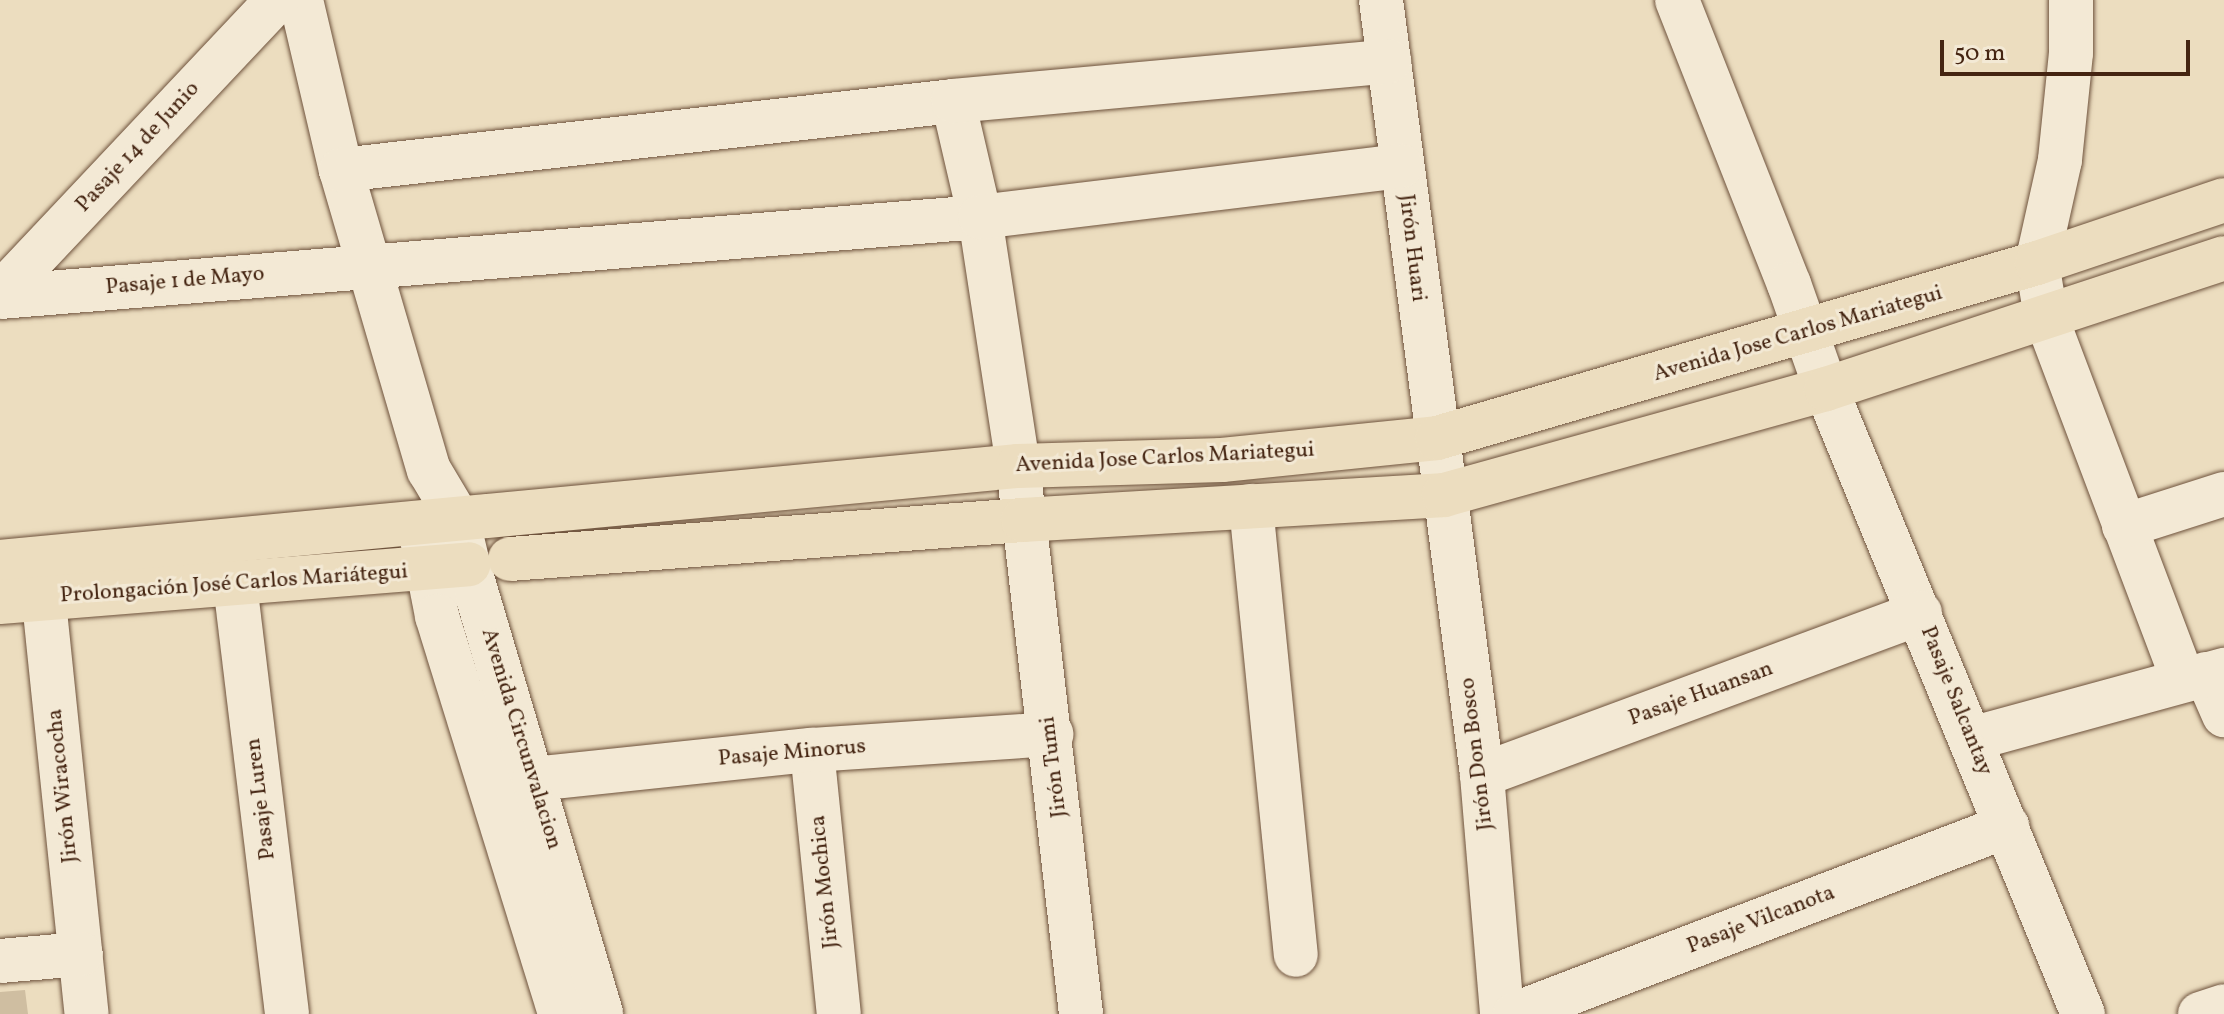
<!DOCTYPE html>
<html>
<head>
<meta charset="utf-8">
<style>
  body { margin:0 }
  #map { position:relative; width:2224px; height:1014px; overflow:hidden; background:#ecddbf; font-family:Vollkorn,serif }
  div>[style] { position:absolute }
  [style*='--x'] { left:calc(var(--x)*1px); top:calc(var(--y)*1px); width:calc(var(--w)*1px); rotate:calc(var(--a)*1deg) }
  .green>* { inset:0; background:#cfbea1 }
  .roads { filter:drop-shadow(0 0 2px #6e523c) drop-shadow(0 0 2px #6e523c) }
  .minor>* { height:44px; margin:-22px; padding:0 22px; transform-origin:22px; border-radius:22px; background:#f3e9d5 }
  .major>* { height:44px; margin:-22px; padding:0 22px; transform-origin:22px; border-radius:22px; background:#ecddbf }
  span { translate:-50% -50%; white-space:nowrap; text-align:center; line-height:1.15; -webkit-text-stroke:6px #f3e9d5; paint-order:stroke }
  .street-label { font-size:22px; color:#442411 }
  .scale { position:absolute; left:1940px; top:40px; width:250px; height:36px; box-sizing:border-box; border:4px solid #442411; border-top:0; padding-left:10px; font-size:24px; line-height:28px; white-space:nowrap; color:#442411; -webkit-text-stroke:6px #f3e9d5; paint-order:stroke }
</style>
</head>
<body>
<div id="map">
  <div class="green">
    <i style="clip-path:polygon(25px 990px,28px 1014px,0 1014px,0 992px)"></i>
  </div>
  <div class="roads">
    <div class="minor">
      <i style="--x:301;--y:0;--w:175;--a:76.8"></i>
      <i style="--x:341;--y:170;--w:313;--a:73.7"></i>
      <i style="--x:429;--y:470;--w:55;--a:59.2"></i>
      <i style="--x:457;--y:517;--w:48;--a:76.8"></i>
      <i style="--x:468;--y:564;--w:469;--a:73.5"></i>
      <i style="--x:1381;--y:0;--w:782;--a:82.57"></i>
      <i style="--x:1482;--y:775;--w:240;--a:85.2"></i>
      <i style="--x:1677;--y:0;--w:305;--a:68.5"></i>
      <i style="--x:1789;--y:284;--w:111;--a:70.6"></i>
      <i style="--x:1826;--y:389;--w:676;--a:67.65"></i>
      <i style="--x:2071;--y:0;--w:53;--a:90"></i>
      <i style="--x:2071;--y:53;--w:108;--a:95.9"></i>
      <i style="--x:2060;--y:160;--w:106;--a:102.6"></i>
      <i style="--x:2037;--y:263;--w:55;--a:80.5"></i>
      <i style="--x:2046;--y:317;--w:387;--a:69.3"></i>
      <i style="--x:953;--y:101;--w:119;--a:76.9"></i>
      <i style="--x:980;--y:217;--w:252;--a:81.3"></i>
      <i style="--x:1018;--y:466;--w:552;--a:83.44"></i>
      <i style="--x:341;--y:170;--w:616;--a:-6.43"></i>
      <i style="--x:953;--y:101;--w:438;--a:-5.2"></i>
      <i style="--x:0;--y:294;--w:404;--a:-46.7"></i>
      <i style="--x:0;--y:297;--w:983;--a:-4.67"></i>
      <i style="--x:980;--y:217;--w:424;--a:-6.9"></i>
      <i style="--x:1251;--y:506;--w:451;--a:84.3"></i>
      <i style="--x:2124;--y:526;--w:105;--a:-17.7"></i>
      <i style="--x:420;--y:529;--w:89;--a:78.9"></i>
      <i style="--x:437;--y:616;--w:417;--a:72.8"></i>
      <i style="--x:40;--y:563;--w:453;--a:84.1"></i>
      <i style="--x:235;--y:584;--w:433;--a:83.1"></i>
      <i style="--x:2206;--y:674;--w:45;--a:66.3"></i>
      <i style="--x:1971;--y:739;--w:262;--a:-15.3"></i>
      <i style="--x:812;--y:750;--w:265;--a:84.2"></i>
      <i style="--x:1482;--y:775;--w:467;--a:-20.3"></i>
      <i style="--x:534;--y:779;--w:280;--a:-6"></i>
      <i style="--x:812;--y:750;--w:240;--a:-3.8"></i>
      <i style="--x:0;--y:961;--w:81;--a:-4.9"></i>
      <i style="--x:1515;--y:1014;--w:527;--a:-20.91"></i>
      <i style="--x:2200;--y:1014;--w:25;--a:-18"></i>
    </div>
    <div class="major">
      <i style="--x:510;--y:559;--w:514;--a:-4.35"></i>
      <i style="--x:1023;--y:520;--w:422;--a:-3.4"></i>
      <i style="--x:1444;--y:495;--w:396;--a:-15.5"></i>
      <i style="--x:1826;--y:389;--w:419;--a:-18.2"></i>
      <i style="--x:0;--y:562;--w:1023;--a:-5.39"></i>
      <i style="--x:1018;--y:466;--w:204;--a:-1.7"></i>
      <i style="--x:1222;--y:460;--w:216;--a:-5.8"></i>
      <i style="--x:1437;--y:438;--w:625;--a:-16.26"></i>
      <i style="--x:2037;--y:263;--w:197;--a:-18.6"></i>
      <i style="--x:0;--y:602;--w:470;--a:-4.6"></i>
    </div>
  </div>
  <div class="street-label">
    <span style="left:138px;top:147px;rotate:-47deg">Pasaje 14 de Junio</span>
    <span style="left:1412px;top:248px;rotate:83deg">Jirón Huari</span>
    <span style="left:185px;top:281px;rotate:-5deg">Pasaje 1 de Mayo</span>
    <span style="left:1798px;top:334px;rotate:-16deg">Avenida Jose Carlos Mariategui</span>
    <span style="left:1165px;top:458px;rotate:-3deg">Avenida Jose Carlos Mariategui</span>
    <span style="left:234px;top:584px;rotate:-4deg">Prolongación José Carlos Mariátegui</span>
    <span style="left:1701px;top:694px;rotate:-20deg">Pasaje Huansan</span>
    <span style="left:1956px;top:701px;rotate:68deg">Pasaje Salcantay</span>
    <span style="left:521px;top:739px;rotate:73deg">Avenida Circunvalacion</span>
    <span style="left:792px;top:753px;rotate:-5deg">Pasaje Minorus</span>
    <span style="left:1477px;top:754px;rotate:-97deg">Jirón Don Bosco</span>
    <span style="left:1054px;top:767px;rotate:-97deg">Jirón Tumi</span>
    <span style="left:63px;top:786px;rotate:-96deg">Jirón Wiracocha</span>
    <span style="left:261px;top:799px;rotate:-97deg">Pasaje Luren</span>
    <span style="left:825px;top:882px;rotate:-96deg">Jirón Mochica</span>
    <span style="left:1761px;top:920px;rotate:-21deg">Pasaje Vilcanota</span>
  </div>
  <div class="scale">50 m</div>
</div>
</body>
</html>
